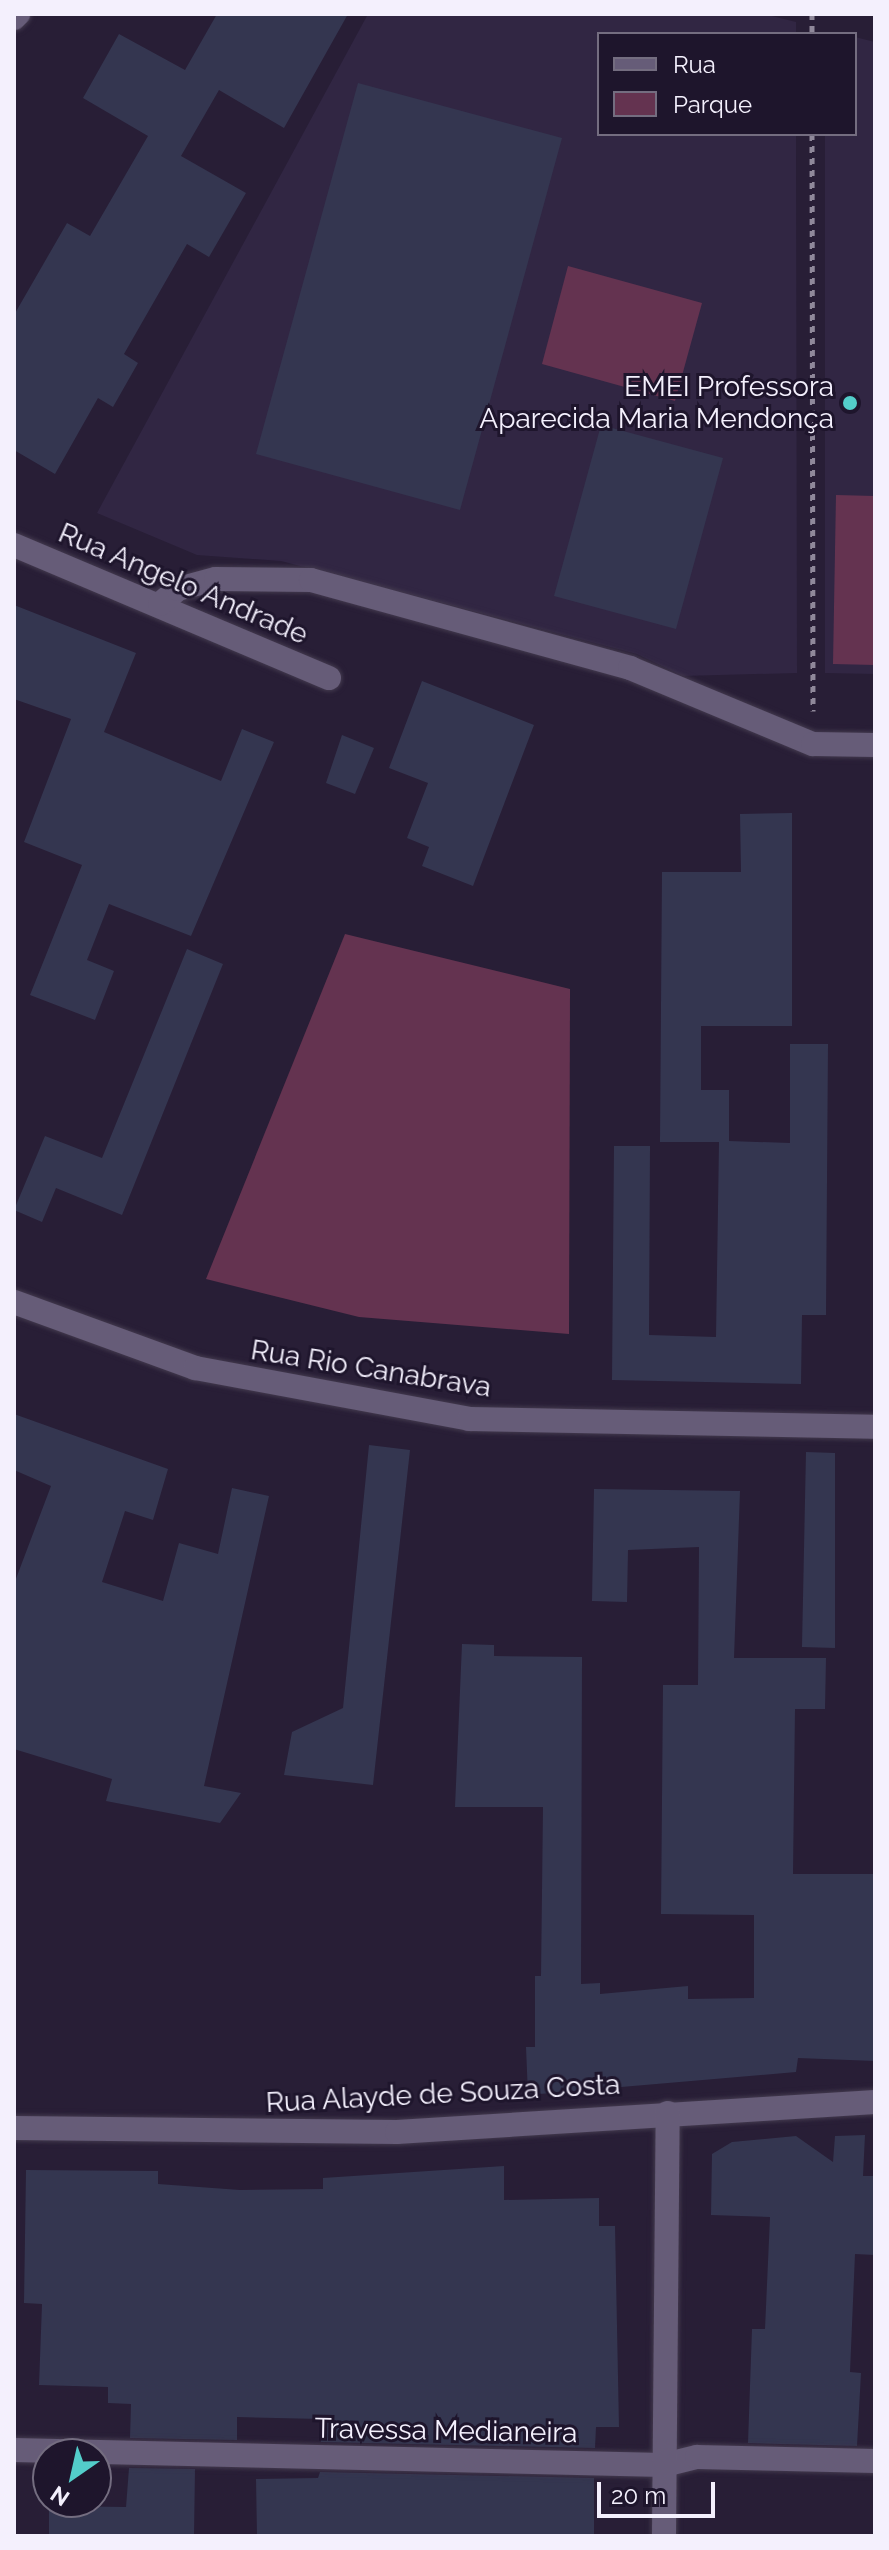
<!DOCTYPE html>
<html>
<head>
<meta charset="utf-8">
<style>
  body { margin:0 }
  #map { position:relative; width:889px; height:2550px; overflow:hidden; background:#281e36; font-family:Raleway,sans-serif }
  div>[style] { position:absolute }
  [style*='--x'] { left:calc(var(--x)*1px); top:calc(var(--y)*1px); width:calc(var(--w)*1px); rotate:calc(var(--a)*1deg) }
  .built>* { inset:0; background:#312643 }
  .green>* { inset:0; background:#643350 }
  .building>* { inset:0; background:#343650 }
  .path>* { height:5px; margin-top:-2.5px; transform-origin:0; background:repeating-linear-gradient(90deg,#8f889a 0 6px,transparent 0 12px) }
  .roads { filter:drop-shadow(0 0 2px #433a4e) drop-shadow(0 0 2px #433a4e) }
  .minor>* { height:24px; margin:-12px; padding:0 12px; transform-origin:12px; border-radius:12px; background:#665c78 }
  .dots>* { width:22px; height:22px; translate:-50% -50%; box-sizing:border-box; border:4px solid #1e152c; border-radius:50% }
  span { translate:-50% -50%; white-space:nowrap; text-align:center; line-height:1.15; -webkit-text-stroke:6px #1e152c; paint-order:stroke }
  .poi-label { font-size:28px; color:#f4f0fd }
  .right { translate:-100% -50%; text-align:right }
  .street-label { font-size:28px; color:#f4f0fd }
  .frame { position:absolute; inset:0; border:16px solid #f4f0fd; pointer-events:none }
  .legend { position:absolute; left:597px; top:32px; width:260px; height:104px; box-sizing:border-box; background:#1e152c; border:2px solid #746d80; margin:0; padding:10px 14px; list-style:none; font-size:24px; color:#f4f0fd }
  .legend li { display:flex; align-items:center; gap:16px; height:40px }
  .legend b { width:40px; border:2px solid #746d80 }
  .north { position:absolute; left:32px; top:2438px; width:80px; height:80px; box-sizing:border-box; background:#1e152c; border:2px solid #746d80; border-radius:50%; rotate:214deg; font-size:22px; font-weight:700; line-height:32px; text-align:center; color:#f4f0fd }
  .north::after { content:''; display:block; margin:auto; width:28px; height:36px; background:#53cdca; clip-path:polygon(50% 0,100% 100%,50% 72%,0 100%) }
  .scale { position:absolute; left:597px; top:2482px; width:118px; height:36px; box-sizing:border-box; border:4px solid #f4f0fd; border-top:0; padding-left:10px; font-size:24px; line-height:28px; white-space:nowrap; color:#f4f0fd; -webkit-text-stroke:6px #1e152c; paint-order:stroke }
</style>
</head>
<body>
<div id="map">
  <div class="built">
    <i style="clip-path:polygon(368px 14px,764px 14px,796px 22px,796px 34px,599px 34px,599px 134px,796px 134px,797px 673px,683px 676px,637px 654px,281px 561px,197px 555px,97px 513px)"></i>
    <i style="clip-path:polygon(855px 37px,875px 42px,875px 674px,825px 673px,825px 134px,855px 134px)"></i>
  </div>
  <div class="green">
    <i style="clip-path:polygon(568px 266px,702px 303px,675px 401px,542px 364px)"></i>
    <i style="clip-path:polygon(836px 495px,875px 496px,875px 665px,833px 664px)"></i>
    <i style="clip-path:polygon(345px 934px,570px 989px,569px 1334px,359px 1317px,206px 1279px)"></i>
  </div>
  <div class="building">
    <i style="clip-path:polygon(217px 14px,348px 14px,284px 128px,219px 90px,181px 156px,246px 193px,209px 257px,187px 244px,124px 354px,138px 363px,113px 407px,98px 398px,55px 474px,14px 450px,14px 315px,67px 223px,90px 236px,148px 136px,83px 98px,119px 34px,185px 70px)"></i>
    <i style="clip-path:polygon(358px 83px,562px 138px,460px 510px,256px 454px)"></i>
    <i style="clip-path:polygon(601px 425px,723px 458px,676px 629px,554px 596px)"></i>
    <i style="clip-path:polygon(14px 605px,136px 653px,104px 732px,221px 781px,242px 729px,274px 742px,191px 936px,109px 904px,87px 960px,114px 971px,95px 1020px,30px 995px,82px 865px,24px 842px,71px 719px,14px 699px)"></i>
    <i style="clip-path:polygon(422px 681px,534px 725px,473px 886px,422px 866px,429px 847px,407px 838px,428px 783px,389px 768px)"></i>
    <i style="clip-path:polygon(342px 735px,374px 748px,355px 794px,326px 783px)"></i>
    <i style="clip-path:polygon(792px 813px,792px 1026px,701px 1026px,701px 1090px,729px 1090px,729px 1141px,790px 1143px,790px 1044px,828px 1044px,826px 1315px,802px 1315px,801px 1384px,612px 1380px,614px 1146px,650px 1146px,649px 1335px,716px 1337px,719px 1142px,660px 1142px,662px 872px,741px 872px,740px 814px)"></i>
    <i style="clip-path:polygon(187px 949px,223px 964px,122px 1215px,56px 1188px,42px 1222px,14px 1210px,45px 1136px,102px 1158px)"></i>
    <i style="clip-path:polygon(14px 1414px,168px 1469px,153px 1520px,125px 1511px,102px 1582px,163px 1601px,179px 1543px,218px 1554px,232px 1488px,269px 1496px,204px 1786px,241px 1793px,220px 1823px,106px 1801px,112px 1779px,14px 1749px,14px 1584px,51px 1486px,14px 1470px)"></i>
    <i style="clip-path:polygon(369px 1445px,410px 1450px,373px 1785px,284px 1775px,292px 1732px,343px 1708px)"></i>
    <i style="clip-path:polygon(806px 1452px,835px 1453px,835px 1648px,802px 1647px)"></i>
    <i style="clip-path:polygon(594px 1489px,740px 1491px,734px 1658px,826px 1658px,825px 1709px,795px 1709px,793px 1874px,875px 1874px,875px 2061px,798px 2058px,796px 2072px,528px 2095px,526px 2047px,535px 2047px,535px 1976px,541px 1976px,543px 1807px,455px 1807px,462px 1644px,494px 1645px,494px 1656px,582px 1657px,581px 1984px,600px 1983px,600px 1994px,688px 1986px,688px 1999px,754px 1998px,754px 1915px,661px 1914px,663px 1685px,698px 1685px,699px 1547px,628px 1550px,627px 1602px,592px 1601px)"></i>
    <i style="clip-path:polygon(865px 2135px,863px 2176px,875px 2176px,875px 2255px,855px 2254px,850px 2372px,861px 2373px,857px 2446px,748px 2443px,752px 2329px,765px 2329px,770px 2217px,711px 2215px,712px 2154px,732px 2142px,796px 2136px,833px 2162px,835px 2136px)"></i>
    <i style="clip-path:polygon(504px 2166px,504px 2200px,599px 2198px,599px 2226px,615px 2226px,619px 2427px,596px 2427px,595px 2448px,321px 2442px,321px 2419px,237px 2417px,237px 2440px,130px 2438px,131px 2404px,108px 2403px,108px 2387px,39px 2385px,42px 2304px,24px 2303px,26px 2170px,158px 2171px,158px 2184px,240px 2190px,323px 2189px,323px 2178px)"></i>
    <i style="clip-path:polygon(129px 2468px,195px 2469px,194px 2536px,49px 2536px,49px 2506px,126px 2507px)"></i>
    <i style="clip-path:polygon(320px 2472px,594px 2478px,594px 2534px,257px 2536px,256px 2479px,318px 2478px)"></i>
  </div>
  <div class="path">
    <i style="--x:812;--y:14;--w:20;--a:90"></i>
    <i style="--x:812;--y:134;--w:577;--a:89.9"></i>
  </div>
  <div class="roads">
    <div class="minor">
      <i style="--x:14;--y:18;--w:6;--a:-45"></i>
      <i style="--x:14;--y:545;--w:342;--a:22.9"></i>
      <i style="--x:160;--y:604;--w:23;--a:-40"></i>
      <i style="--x:178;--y:589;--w:39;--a:-15"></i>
      <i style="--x:216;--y:579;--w:95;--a:0.6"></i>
      <i style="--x:311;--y:580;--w:331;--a:15.4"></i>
      <i style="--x:630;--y:668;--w:198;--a:22.6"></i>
      <i style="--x:813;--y:744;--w:62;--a:0.9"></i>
      <i style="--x:14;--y:1302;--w:193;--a:20"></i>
      <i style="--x:195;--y:1368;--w:279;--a:10.5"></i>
      <i style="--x:469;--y:1419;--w:406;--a:1.1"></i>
      <i style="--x:14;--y:2128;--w:383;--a:0.6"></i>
      <i style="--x:397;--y:2132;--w:479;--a:-3.6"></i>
      <i style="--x:14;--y:2450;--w:650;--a:1.32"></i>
      <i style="--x:664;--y:2465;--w:34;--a:-14"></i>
      <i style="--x:697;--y:2457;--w:178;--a:1.3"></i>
      <i style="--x:664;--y:2536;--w:423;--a:-89.5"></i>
    </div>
  </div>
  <div class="dots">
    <i style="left:850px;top:403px;background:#53cdca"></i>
  </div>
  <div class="poi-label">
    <span class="right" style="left:834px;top:403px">EMEI Professora<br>Aparecida Maria Mendonça</span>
  </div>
  <div class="street-label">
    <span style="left:183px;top:584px;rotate:23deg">Rua Angelo Andrade</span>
    <span style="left:371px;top:1369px;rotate:9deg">Rua Rio Canabrava</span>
    <span style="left:443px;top:2094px;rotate:-3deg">Rua Alayde de Souza Costa</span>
    <span style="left:446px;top:2431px;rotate:1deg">Travessa Medianeira</span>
  </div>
  <div class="frame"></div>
  <ul class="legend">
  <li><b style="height:10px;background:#665c78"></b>Rua</li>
  <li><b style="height:22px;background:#643350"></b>Parque</li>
  </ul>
  <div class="north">N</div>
  <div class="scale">20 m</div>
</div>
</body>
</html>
